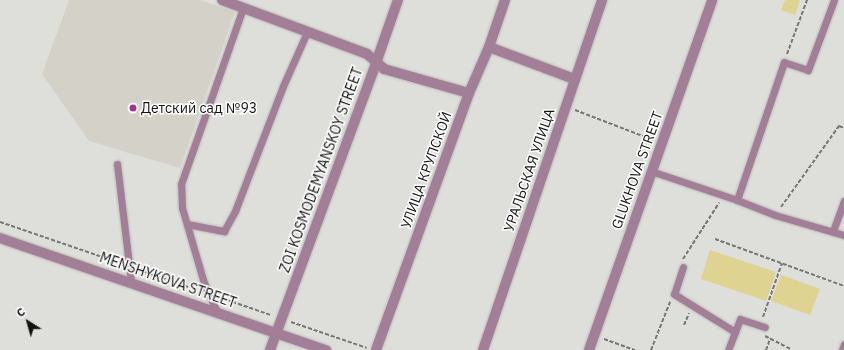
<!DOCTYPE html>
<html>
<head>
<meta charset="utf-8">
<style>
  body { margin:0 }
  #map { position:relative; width:844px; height:350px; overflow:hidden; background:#dededb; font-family:"IBM Plex Sans",sans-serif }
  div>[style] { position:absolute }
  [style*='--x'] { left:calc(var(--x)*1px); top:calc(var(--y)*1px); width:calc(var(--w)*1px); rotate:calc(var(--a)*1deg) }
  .built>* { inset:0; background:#d4d2c8 }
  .green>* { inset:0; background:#ded391 }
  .path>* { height:2px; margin-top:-1px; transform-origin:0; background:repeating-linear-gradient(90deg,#767674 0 4px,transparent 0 6px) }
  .roads { filter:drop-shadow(0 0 1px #b9b9b7) drop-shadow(0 0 1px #b9b9b7) }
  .service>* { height:7px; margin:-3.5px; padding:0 3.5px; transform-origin:3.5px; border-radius:3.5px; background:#a37e97 }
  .minor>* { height:10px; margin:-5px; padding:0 5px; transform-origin:5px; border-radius:5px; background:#a37e97 }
  .tertiary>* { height:10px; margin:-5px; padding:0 5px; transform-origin:5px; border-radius:5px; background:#a37e97 }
  .dots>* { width:11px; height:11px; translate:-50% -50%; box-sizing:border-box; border:2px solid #fff; border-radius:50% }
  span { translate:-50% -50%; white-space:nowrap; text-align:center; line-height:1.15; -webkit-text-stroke:3px #fff; paint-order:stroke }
  .poi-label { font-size:14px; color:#121211 }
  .left { translate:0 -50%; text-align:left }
  .street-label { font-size:14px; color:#121211 }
  .north { position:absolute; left:8px; top:302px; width:40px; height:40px; -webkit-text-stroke:3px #fff; paint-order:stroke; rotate:323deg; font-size:11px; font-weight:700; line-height:16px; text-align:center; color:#121211 }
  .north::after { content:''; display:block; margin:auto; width:14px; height:18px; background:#121211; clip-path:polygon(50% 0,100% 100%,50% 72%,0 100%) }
</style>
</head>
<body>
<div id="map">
  <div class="built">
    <i style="clip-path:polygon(69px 0,200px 0,235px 12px,180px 168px,89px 141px,42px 74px)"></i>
  </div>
  <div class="green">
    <i style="clip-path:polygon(785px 0,800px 0,795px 15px,781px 10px)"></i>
    <i style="clip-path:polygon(710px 250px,776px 272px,766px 301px,701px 279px)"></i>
    <i style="clip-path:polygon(781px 275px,820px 289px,810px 315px,771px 301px)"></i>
  </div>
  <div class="path">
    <i style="--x:787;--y:54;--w:58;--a:-69.7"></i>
    <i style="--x:575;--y:110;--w:84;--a:21"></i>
    <i style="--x:781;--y:207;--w:100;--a:-54.4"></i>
    <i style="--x:839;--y:126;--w:5;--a:22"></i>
    <i style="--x:0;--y:222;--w:127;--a:18.9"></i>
    <i style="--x:715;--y:239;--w:137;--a:20"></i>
    <i style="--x:683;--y:259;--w:67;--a:-57.3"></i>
    <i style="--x:139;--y:270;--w:61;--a:19"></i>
    <i style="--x:221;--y:298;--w:53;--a:18.8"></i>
    <i style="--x:763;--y:317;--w:57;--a:-70.6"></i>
    <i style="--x:291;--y:322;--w:80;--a:18.9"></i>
    <i style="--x:684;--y:325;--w:13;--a:-67"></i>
    <i style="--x:765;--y:336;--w:30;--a:27"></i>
    <i style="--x:604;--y:339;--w:33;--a:20"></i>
    <i style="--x:651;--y:350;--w:52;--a:-68.4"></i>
    <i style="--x:766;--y:350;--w:12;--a:-70"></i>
  </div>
  <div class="roads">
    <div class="service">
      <i style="--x:834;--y:0;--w:75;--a:110.4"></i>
      <i style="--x:808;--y:70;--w:25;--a:-162"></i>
      <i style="--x:784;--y:62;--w:146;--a:108.8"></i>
      <i style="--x:737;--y:200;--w:41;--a:21.5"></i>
      <i style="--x:775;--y:215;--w:72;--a:16.2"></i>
      <i style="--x:117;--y:164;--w:119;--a:83.2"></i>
      <i style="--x:651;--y:171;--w:91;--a:18.6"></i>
      <i style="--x:187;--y:224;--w:38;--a:11"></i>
      <i style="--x:224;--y:231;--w:23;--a:-61"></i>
      <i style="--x:235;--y:211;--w:134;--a:-69"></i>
      <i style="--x:283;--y:86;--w:59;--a:-66"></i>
      <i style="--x:833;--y:231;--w:32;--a:-70"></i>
      <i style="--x:683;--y:267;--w:28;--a:108"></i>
      <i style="--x:674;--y:294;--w:72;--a:31.9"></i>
      <i style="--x:735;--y:332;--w:19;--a:111"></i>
      <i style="--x:217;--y:312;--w:32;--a:-114"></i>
      <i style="--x:204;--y:283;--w:78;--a:-106.3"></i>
      <i style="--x:182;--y:208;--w:24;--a:-92"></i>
      <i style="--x:181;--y:184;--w:187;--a:-70.6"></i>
      <i style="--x:735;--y:332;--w:14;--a:-69"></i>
      <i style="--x:740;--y:319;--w:26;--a:18"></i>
      <i style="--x:842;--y:350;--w:6;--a:-72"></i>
    </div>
    <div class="minor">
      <i style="--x:222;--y:0;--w:155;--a:20.4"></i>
      <i style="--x:367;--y:54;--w:23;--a:41"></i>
      <i style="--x:384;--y:69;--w:88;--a:15.8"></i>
      <i style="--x:489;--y:47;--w:91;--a:20.6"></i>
      <i style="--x:270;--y:350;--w:306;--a:-69.7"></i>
      <i style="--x:376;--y:63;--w:67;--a:-70.8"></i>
      <i style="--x:376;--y:350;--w:273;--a:-70.1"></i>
      <i style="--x:469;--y:93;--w:50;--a:-66.5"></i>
      <i style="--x:489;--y:47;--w:50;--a:-71.2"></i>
      <i style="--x:483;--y:350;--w:370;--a:-71.2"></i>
      <i style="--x:589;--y:350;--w:371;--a:-70.6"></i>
    </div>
    <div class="tertiary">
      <i style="--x:0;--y:238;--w:345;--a:19"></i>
    </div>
  </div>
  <div class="dots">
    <i style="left:133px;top:108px;background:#a6328d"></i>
  </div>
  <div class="poi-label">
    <span class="left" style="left:141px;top:108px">Детский сад №93</span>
  </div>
  <div class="street-label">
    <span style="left:321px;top:170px;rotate:-70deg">ZOI KOSMODEMYANSKOY STREET</span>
    <span style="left:426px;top:170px;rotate:-70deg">УЛИЦА КРУПСКОЙ</span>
    <span style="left:529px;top:170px;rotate:-71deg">УРАЛЬСКАЯ УЛИЦА</span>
    <span style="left:637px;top:170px;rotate:-70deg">GLUKHOVA STREET</span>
    <span style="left:168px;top:280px;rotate:19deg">MENSHYKOVA STREET</span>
  </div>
  <div class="north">С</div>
</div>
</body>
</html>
